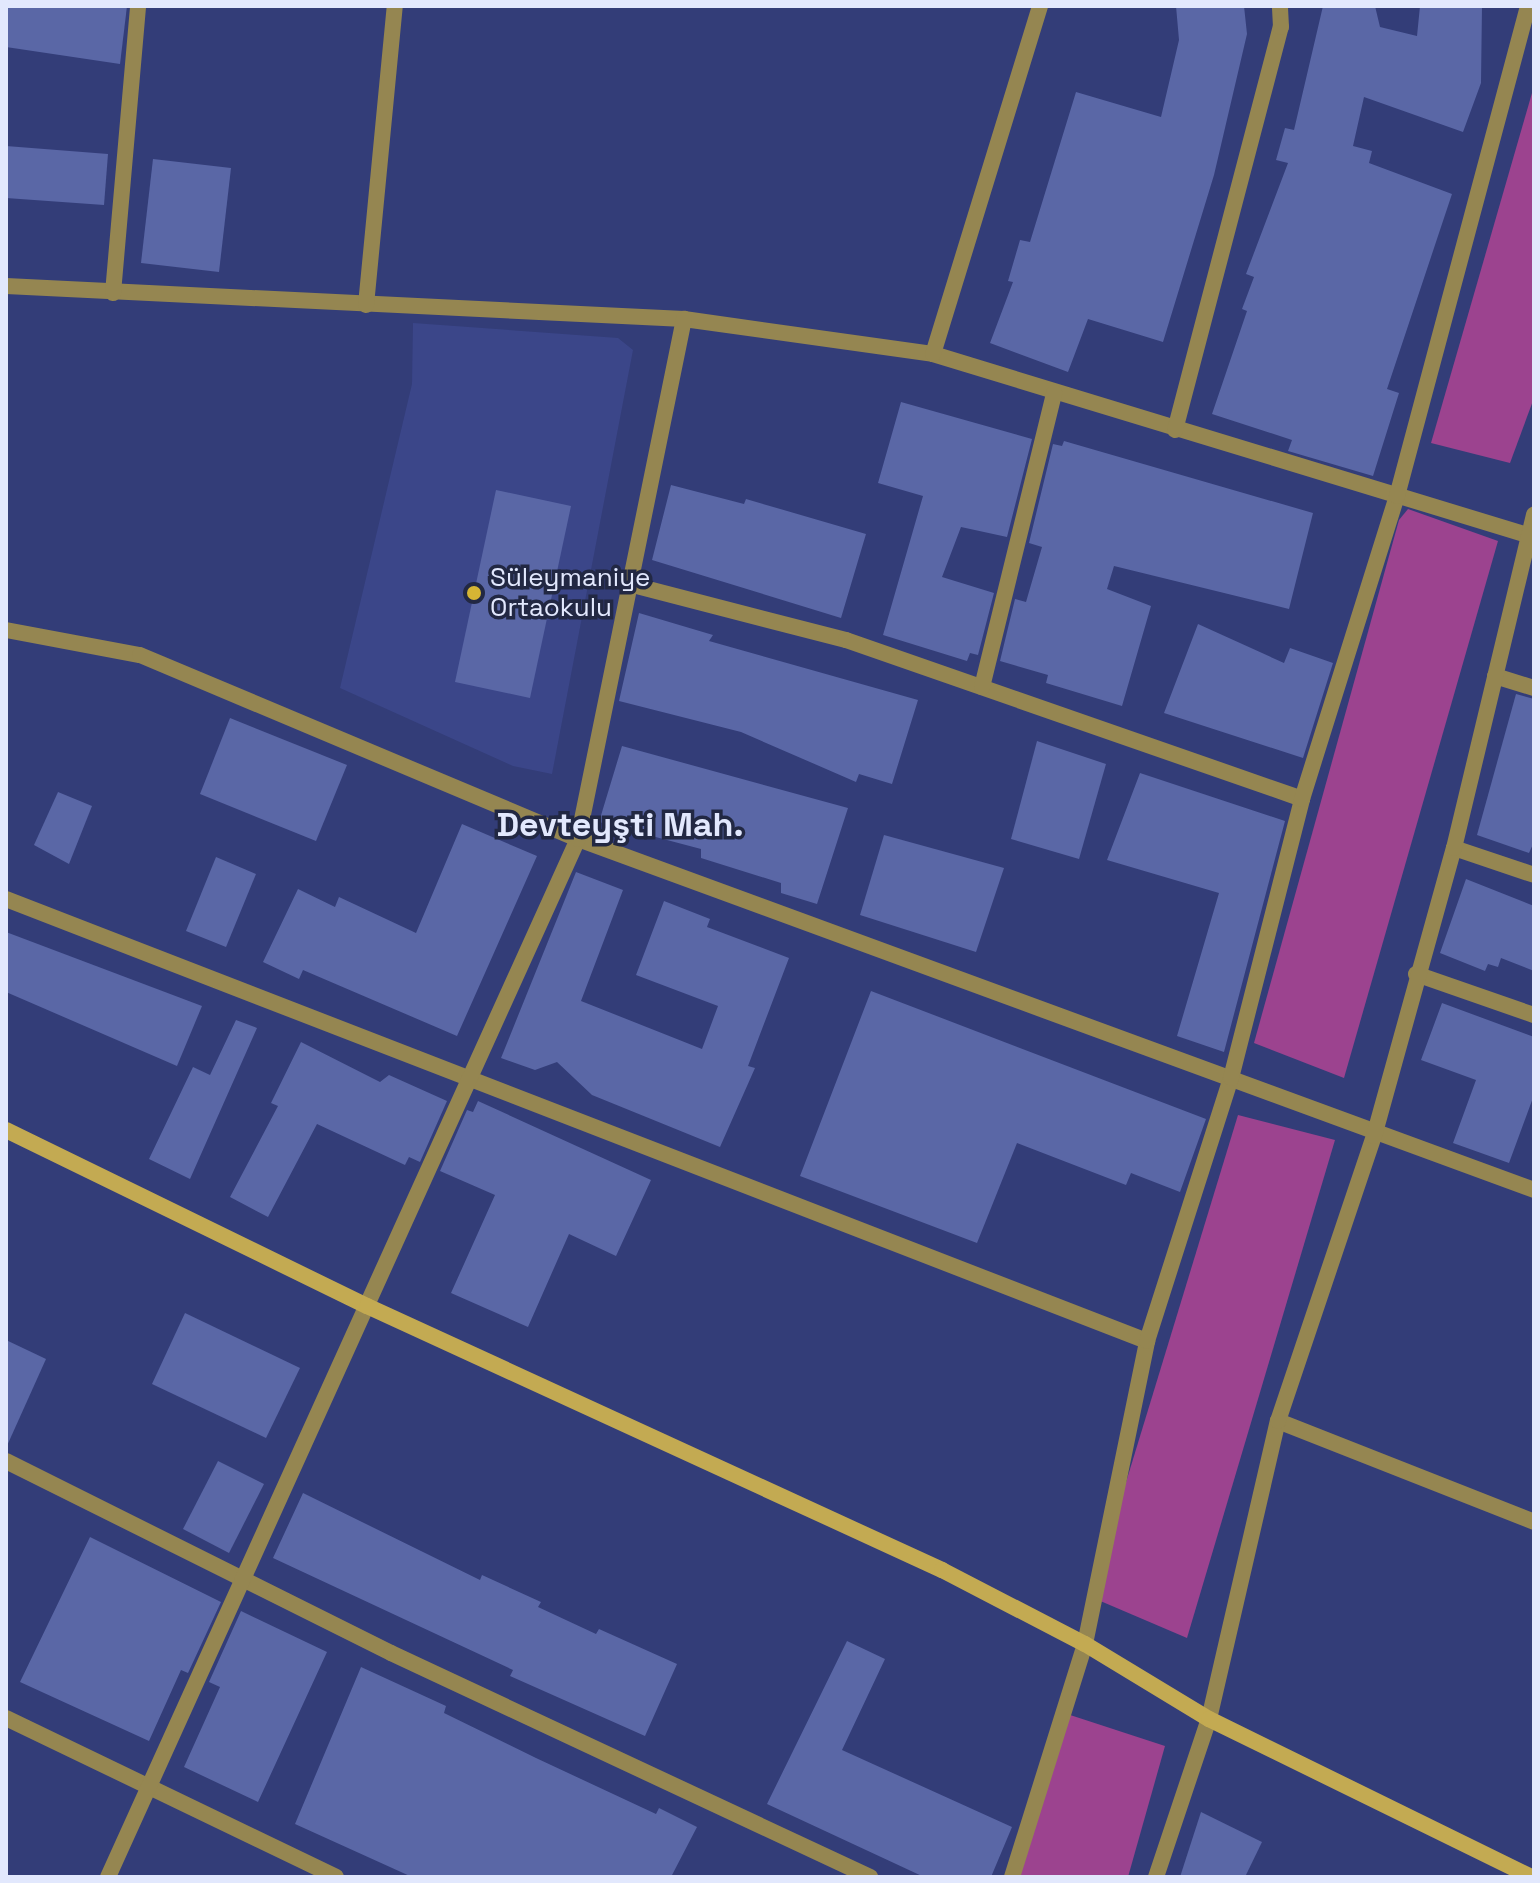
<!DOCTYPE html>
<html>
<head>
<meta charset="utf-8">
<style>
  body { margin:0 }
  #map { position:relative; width:1540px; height:1883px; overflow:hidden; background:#333d78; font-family:"Space Grotesk",sans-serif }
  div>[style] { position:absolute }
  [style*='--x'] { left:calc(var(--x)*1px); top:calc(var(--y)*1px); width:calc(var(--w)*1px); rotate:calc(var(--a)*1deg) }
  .built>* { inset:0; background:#3b4689 }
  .green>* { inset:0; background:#9c438f }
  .building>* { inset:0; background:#5a67a6 }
  .street>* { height:16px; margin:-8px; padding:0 8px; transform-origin:8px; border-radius:8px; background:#958651 }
  .secondary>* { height:16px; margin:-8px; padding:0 8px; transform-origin:8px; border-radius:8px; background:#c3aa52 }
  .dots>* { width:22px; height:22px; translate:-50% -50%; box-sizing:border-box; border:4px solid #222843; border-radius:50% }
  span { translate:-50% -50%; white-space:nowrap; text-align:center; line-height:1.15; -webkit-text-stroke:7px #222843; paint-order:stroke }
  .poi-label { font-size:26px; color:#e2e8fd }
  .left { translate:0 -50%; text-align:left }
  .district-label { font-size:34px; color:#e2e8fd; font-weight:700 }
  .frame { position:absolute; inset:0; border:8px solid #e2e8fd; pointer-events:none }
</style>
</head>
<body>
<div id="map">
  <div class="built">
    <i style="clip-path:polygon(413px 323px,618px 338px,633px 350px,552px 774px,513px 766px,340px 688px,412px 384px)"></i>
  </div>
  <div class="green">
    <i style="clip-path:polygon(1534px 86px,1534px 398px,1510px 463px,1431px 443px)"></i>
    <i style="clip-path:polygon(1408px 509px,1498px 541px,1344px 1078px,1254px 1043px,1399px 520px)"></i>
    <i style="clip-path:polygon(1238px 1115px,1335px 1140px,1187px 1638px,1091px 1597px)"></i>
    <i style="clip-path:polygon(1064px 1713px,1165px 1746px,1128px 1877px,1017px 1877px)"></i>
  </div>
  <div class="building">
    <i style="clip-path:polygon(8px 6px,127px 6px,120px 64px,6px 47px)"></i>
    <i style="clip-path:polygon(1176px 6px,1244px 6px,1247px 34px,1214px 175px,1163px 342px,1088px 319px,1068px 372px,990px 343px,1013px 282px,1008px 281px,1020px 240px,1030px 242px,1076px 92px,1161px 117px,1179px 40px)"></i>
    <i style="clip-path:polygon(1323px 6px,1375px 6px,1380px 27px,1417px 36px,1420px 6px,1482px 6px,1481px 83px,1463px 132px,1364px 97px,1353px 146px,1372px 151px,1369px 163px,1452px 194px,1387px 389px,1399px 393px,1373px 476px,1288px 451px,1292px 440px,1212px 414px,1247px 311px,1242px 309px,1254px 277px,1246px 274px,1288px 163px,1276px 160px,1285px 128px,1294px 130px)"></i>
    <i style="clip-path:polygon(6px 146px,108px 154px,104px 205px,6px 198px)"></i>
    <i style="clip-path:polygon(153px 159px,231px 168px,219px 272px,141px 263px)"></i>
    <i style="clip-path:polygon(901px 402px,1032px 439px,1007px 537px,961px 527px,942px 577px,994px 593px,978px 655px,970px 653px,967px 661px,883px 635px,923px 496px,878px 483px)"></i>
    <i style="clip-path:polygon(1064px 441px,1313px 513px,1289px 609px,1114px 566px,1107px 589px,1151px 606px,1122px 706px,1046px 683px,1048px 675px,1000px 661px,1015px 599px,1026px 602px,1042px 547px,1029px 543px,1053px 444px,1062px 446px)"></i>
    <i style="clip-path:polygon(671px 485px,744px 504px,746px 499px,866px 534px,841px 618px,652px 560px)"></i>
    <i style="clip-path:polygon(496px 490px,571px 506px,530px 698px,455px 682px)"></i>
    <i style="clip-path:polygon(639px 613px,713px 635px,709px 641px,918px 700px,892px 784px,859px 774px,856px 782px,741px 732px,619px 701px)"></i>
    <i style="clip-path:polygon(1198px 624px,1284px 663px,1290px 648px,1333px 663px,1303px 758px,1164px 713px)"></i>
    <i style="clip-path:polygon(1516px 694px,1534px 699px,1534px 842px,1529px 853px,1477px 835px)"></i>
    <i style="clip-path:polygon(230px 718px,347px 765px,316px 841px,200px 794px)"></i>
    <i style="clip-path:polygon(1037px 741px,1106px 764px,1079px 859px,1011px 839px)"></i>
    <i style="clip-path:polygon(622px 746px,848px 808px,817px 904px,781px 893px,781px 883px,701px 858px,701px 849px,599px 822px)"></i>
    <i style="clip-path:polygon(1140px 773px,1285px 821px,1224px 1052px,1177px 1036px,1219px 893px,1107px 860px)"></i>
    <i style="clip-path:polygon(58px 792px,92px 806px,69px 864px,34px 845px)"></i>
    <i style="clip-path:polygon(462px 824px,537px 856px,457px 1036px,303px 970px,299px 979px,263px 962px,298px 889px,335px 907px,339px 897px,416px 933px)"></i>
    <i style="clip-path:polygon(884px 835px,1004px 868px,976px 952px,860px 915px)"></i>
    <i style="clip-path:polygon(216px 857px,256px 874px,226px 947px,186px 931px)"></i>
    <i style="clip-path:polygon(576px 872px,623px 890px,581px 1001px,702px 1049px,718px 1006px,636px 975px,664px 901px,710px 919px,707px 927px,789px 958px,748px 1066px,755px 1068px,720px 1147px,592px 1095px,557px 1062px,535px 1070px,501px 1058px)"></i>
    <i style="clip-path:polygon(1466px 879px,1534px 906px,1534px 971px,1501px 958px,1498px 967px,1488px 964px,1485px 971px,1440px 953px)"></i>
    <i style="clip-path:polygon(6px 932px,202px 1006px,177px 1066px,6px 992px)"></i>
    <i style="clip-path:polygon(871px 991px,1206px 1119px,1180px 1192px,1131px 1173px,1126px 1185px,1017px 1143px,977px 1243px,800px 1176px)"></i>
    <i style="clip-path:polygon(1442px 1003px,1534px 1037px,1534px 1095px,1509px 1163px,1453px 1143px,1476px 1080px,1421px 1060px)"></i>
    <i style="clip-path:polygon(236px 1020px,257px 1028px,190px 1179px,149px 1159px,193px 1067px,210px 1075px)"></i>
    <i style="clip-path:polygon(301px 1042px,380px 1082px,389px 1075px,447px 1101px,420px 1162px,409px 1157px,405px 1165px,317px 1124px,268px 1217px,230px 1197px,278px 1106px,271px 1103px)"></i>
    <i style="clip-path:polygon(478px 1101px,651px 1180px,616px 1256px,569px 1234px,528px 1327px,451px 1293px,495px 1195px,440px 1171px,467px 1110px,473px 1112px)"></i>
    <i style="clip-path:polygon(185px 1313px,300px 1368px,266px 1438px,152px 1384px)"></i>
    <i style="clip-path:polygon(6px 1340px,46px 1359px,6px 1448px)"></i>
    <i style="clip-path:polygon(218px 1461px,264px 1484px,229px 1553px,183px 1529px)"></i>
    <i style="clip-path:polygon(303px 1493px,480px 1580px,482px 1575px,541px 1602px,538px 1607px,596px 1634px,599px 1629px,677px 1664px,645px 1736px,510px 1676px,513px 1670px,273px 1558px)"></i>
    <i style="clip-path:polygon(90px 1537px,221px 1602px,188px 1673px,181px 1670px,149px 1741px,20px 1682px)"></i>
    <i style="clip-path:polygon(241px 1611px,327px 1652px,258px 1802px,184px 1767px,220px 1687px,209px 1682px)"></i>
    <i style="clip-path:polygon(847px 1641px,885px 1659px,842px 1750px,1012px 1827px,991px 1877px,924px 1877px,767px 1804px)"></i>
    <i style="clip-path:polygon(361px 1667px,446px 1706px,444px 1713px,536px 1758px,656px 1814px,659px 1808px,697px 1827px,671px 1877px,412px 1877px,295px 1824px)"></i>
    <i style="clip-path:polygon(1201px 1812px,1262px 1842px,1245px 1877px,1180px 1877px)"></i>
  </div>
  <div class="street">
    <i style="--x:6;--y:286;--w:679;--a:2.79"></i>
    <i style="--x:684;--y:319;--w:251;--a:8"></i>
    <i style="--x:933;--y:354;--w:628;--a:16.94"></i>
    <i style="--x:113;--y:293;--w:288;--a:-85"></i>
    <i style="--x:366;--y:305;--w:300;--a:-84.5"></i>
    <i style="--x:933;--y:354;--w:364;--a:-72.9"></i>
    <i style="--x:1175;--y:430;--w:417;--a:-75.3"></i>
    <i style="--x:1281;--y:27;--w:21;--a:-93"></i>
    <i style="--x:629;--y:584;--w:224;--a:14.5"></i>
    <i style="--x:846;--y:640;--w:483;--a:19.2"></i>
    <i style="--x:6;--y:630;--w:136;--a:10.6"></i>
    <i style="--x:140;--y:655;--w:475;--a:22.8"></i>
    <i style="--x:578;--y:839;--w:1018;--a:20.16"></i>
    <i style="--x:1495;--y:676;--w:41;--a:17.1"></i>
    <i style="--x:982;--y:687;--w:303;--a:-76.2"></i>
    <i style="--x:1454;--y:848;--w:84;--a:18.6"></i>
    <i style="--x:6;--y:899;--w:1224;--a:21.18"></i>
    <i style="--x:1416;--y:974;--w:125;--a:19.2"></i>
    <i style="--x:1278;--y:1421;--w:275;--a:21.5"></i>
    <i style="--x:6;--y:1461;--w:430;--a:26.5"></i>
    <i style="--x:391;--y:1653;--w:529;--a:25.06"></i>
    <i style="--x:6;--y:1718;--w:366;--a:25.7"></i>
    <i style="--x:108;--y:1877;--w:1139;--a:-65.64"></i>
    <i style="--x:578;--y:839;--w:531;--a:-78.48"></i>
    <i style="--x:1012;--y:1877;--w:244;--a:-72.6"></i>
    <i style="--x:1085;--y:1644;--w:309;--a:-78.4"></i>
    <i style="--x:1147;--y:1341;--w:276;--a:-72.3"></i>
    <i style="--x:1231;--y:1078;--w:288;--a:-75.7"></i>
    <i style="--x:1302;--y:799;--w:318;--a:-72.6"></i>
    <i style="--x:1397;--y:496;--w:507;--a:-75.03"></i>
    <i style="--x:1156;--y:1877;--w:167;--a:-71.5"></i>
    <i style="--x:1209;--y:1719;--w:306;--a:-77"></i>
    <i style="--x:1278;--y:1421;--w:301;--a:-71.4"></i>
    <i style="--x:1374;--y:1136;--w:299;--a:-74.5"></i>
    <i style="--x:1454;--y:848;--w:343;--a:-76.5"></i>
  </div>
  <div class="secondary">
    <i style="--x:6;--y:1130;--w:402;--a:26"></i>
    <i style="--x:367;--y:1306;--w:633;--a:24.66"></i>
    <i style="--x:942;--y:1570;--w:161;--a:27.4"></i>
    <i style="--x:1085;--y:1644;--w:145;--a:31.2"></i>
    <i style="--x:1209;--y:1719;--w:359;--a:26.1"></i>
  </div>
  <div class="dots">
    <i style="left:474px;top:593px;background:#d6b534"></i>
  </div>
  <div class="poi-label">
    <span class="left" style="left:490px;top:593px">Süleymaniye<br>Ortaokulu</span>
  </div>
  <div class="district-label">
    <span style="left:620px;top:825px">Devteyşti Mah.</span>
  </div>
  <div class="frame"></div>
</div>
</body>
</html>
